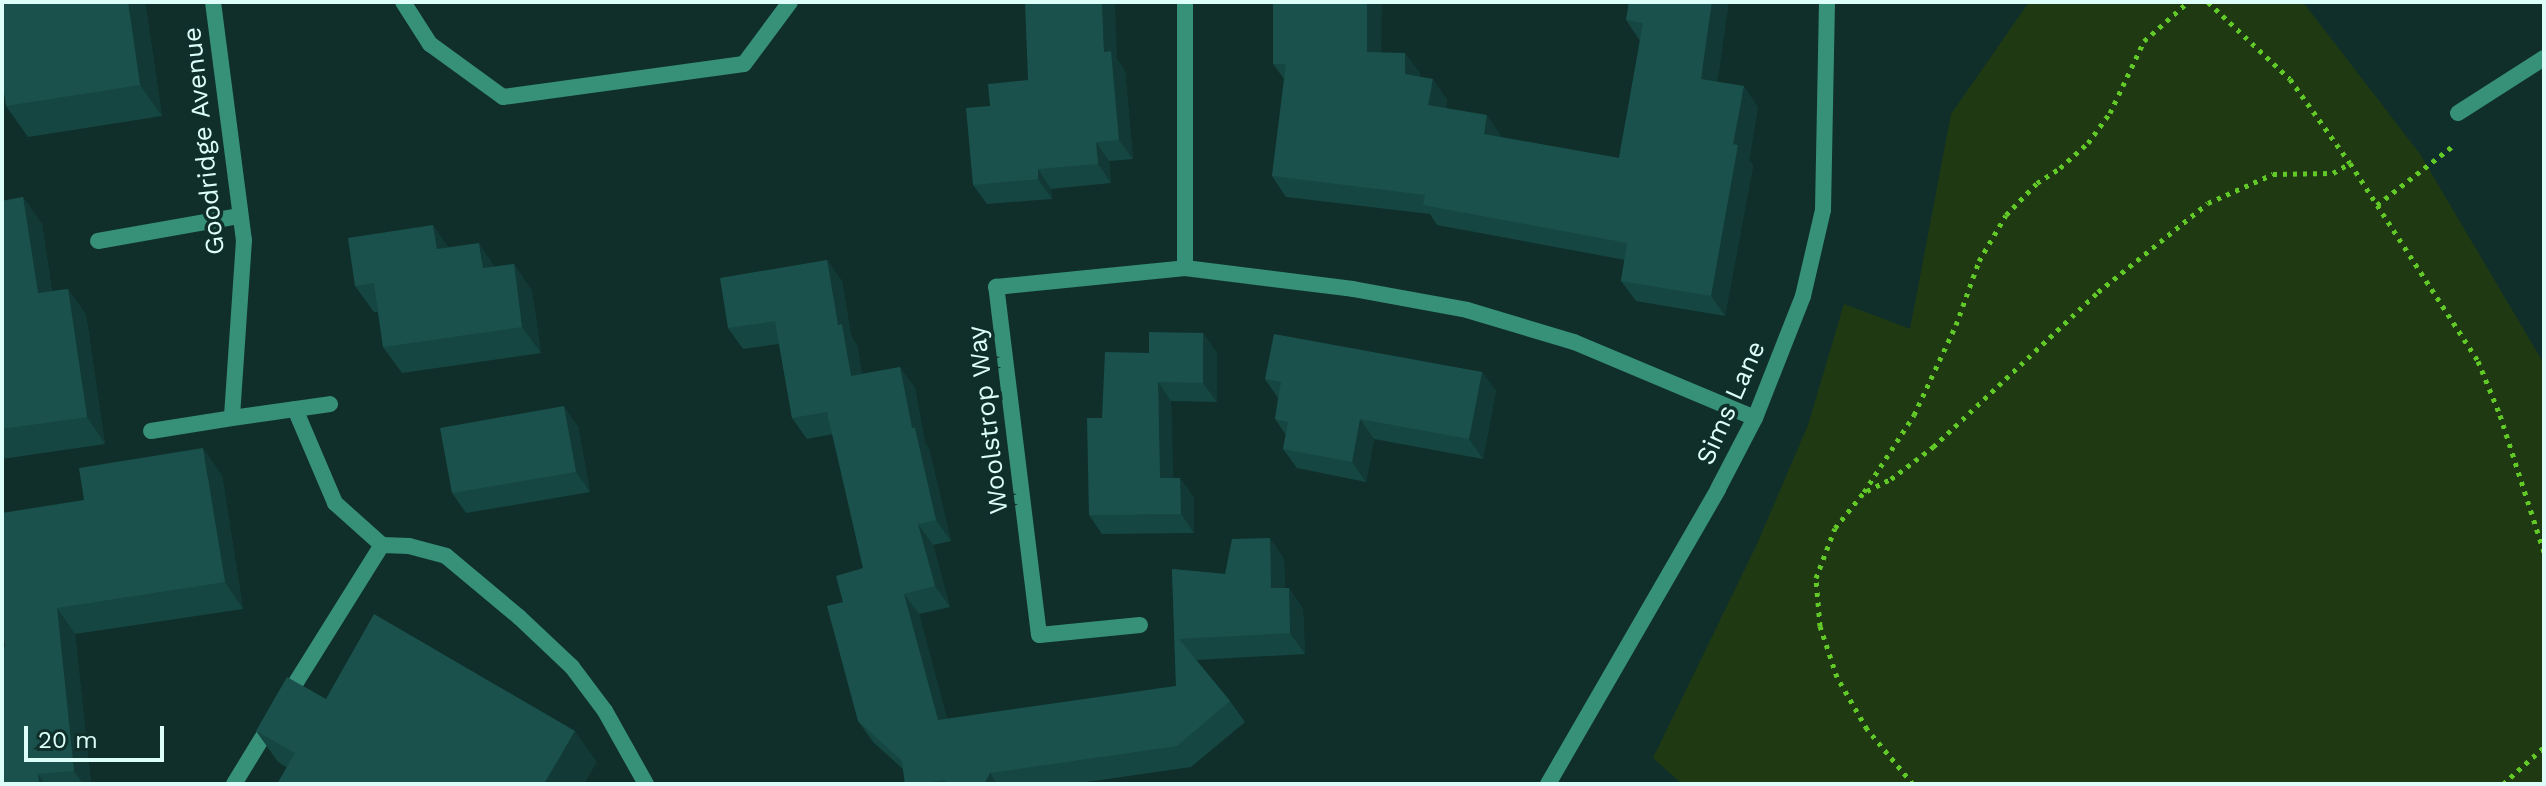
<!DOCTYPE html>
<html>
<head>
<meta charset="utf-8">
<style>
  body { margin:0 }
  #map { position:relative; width:2546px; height:786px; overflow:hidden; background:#102f2b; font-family:"Work Sans",sans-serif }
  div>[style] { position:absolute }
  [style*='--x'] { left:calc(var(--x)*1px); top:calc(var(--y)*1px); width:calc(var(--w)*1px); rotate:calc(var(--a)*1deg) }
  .green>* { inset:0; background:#1f3912 }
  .path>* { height:5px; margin-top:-2.5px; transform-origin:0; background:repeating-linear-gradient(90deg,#62ca27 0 4px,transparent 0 10px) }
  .lane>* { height:16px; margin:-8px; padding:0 8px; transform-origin:8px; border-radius:8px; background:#379179 }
  .street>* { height:16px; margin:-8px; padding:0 8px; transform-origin:8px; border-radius:8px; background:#379179 }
  .wall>* { inset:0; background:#164641 }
  .shaded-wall>* { inset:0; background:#123935 }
  .building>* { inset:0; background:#1a514c }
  span { translate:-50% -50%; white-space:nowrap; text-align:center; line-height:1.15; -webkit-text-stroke:7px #102f2b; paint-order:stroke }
  .street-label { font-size:26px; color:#ddfff9 }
  .frame { position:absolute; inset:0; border:4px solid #ddfff9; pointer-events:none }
  .scale { position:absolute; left:24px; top:726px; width:140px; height:36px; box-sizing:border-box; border:4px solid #ddfff9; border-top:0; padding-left:10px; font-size:24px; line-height:28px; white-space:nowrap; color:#ddfff9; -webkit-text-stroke:6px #102f2b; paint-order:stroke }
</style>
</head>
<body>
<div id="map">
  <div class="green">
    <i style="clip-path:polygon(2029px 2px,2303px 2px,2420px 154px,2544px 364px,2544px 784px,1682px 784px,1653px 758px,1757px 544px,1808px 425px,1844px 304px,1910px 329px,1951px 114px)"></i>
  </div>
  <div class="path">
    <i style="--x:2208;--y:2;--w:112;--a:43.2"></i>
    <i style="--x:2290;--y:79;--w:103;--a:54.5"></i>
    <i style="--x:2350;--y:163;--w:236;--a:57.1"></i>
    <i style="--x:2478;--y:361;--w:58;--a:67.8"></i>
    <i style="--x:2500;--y:415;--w:144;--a:72.2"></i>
    <i style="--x:2377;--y:205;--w:98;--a:-37.9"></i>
    <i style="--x:1867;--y:491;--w:27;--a:-27"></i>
    <i style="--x:1891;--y:479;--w:53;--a:-37.3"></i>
    <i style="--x:1933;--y:447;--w:226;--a:-43.2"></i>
    <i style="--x:2098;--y:292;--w:141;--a:-39"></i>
    <i style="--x:2208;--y:203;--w:71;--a:-24"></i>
    <i style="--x:2273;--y:174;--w:60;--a:-1"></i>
    <i style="--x:2333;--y:173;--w:20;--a:-30"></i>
    <i style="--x:1913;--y:784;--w:72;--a:-129.9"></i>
    <i style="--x:1867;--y:729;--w:60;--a:-120"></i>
    <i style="--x:1837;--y:677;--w:54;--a:-108.4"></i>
    <i style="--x:1820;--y:626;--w:48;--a:-94.8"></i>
    <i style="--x:1816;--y:578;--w:53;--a:-69.2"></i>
    <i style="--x:1835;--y:528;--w:46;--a:-51.1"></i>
    <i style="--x:1864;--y:492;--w:92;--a:-57"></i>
    <i style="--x:1914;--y:415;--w:99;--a:-65"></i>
    <i style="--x:1956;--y:325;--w:68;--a:-70.2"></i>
    <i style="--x:1979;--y:261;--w:53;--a:-59.6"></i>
    <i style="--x:2006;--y:215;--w:45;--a:-45.9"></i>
    <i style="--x:2037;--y:183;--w:27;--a:-33"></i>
    <i style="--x:2060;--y:168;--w:38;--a:-42"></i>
    <i style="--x:2088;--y:143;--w:37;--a:-54"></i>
    <i style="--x:2110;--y:113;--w:80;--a:-64.7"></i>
    <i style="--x:2144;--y:41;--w:59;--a:-41.6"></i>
    <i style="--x:2503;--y:784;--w:55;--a:-42.1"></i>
  </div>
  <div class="lane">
    <i style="--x:403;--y:2;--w:50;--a:57.3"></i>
    <i style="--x:430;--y:44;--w:90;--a:36"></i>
    <i style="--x:503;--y:97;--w:243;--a:-7.8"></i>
    <i style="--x:744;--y:64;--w:77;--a:-53.4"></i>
    <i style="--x:295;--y:409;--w:102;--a:66.9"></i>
    <i style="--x:335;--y:503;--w:63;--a:41.8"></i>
    <i style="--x:382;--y:545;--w:27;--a:2"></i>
    <i style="--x:409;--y:546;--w:38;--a:15"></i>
    <i style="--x:446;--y:556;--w:95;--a:39.9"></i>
    <i style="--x:519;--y:617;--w:73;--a:43.3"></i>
    <i style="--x:572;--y:667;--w:55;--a:53.1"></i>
    <i style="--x:605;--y:711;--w:84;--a:60.7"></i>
    <i style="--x:285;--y:700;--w:183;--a:-58"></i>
    <i style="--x:234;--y:784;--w:75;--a:-58.6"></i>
  </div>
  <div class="street">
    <i style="--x:213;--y:2;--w:240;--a:82.6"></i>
    <i style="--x:244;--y:240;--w:178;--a:93.9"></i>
    <i style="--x:232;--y:418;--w:99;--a:-8.1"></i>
    <i style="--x:1185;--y:2;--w:266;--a:90"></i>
    <i style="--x:2458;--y:113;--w:102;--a:-32.6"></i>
    <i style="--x:98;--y:241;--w:144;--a:-10"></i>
    <i style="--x:151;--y:431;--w:82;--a:-9.1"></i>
    <i style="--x:1140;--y:625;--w:101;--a:174.3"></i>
    <i style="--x:1039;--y:635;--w:351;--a:-97"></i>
    <i style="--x:996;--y:287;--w:190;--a:-5.7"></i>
    <i style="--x:1185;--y:268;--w:169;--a:7.1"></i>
    <i style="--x:1353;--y:289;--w:116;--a:10.4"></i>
    <i style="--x:1467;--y:310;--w:112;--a:16.7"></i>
    <i style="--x:1574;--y:342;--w:196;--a:22.8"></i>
    <i style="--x:1548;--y:784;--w:340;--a:-60"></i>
    <i style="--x:1718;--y:489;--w:80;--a:-62.5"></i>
    <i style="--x:1755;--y:418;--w:131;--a:-68.5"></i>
    <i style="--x:1803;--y:296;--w:88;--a:-76.9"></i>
    <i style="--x:1823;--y:210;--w:208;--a:-88.9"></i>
  </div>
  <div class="wall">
    <i style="clip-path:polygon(2px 2px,145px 2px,162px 116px,28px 137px,6px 106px)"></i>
    <i style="clip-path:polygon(1629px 2px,1718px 82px,1758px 107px,1749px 160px,1753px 166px,1725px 316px,1636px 301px,1621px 281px,1625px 260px,1437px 225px,1430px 214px,1286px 197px,1272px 176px,1284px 79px,1273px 64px,1381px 52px,1420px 73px,1420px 76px,1447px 99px,1446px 108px,1501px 136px,1501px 138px,1619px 158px,1640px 41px,1626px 20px)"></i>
    <i style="clip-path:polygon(1117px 59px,1125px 71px,1133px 159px,1109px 161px,1111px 183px,1051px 189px,1052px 199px,987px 204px,973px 185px,990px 106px,1028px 80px)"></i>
    <i style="clip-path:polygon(23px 197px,42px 224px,52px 291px,68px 289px,86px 315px,105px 444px,2px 459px,2px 201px)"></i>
    <i style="clip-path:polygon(449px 247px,495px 267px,514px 264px,532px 291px,541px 353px,402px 373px,383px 347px,378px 312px,374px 312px,355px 286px)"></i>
    <i style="clip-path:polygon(827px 260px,842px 281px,851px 336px,857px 345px,862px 374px,900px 367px,915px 388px,925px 443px,929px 449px,951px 541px,933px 545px,950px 607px,919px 614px,947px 719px,1176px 686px,1172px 569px,1225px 574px,1270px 538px,1284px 559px,1285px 588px,1289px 588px,1303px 609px,1305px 654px,1196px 660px,1230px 701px,1245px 722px,1191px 767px,1073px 784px,905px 784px,903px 769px,873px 742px,858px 721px,843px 602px,863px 568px,833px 434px,807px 439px,792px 418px,779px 344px,743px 349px,728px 328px)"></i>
    <i style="clip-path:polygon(1203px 333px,1217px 353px,1217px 402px,1171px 401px,1173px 478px,1180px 478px,1194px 498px,1194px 533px,1102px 534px,1089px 515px,1149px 353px)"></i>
    <i style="clip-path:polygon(1482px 372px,1496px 391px,1483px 459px,1374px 439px,1366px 482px,1297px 468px,1283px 449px,1286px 435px,1275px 419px,1278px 398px,1265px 379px)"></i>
    <i style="clip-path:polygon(578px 426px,590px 492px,466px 513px,452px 493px)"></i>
    <i style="clip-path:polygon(222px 475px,243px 609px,75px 634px,91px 784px,2px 784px,5px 647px,84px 500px)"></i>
    <i style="clip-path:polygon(326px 699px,597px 762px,286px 767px,278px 762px,256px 731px)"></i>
  </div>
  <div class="shaded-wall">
    <i style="clip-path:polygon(128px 2px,145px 2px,162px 116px,140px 85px)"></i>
    <i style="clip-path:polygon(1102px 2px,1115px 2px,1117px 59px,1125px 71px,1133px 159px,1119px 140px,1104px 52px)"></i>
    <i style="clip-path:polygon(1367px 2px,1382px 2px,1381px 72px,1367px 52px)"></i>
    <i style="clip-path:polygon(1712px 2px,1729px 2px,1715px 100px,1701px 79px)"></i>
    <i style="clip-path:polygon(1405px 53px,1420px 73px,1419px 94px,1405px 74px)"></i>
    <i style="clip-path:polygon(1433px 79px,1447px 99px,1443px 126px,1428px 105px)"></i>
    <i style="clip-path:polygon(1744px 86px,1758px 107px,1749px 160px,1753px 166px,1725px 316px,1711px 296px,1733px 144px)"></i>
    <i style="clip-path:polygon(1487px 115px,1501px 136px,1498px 155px,1484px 134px)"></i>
    <i style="clip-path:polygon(1096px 142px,1109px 161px,1111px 183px,1098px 164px)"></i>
    <i style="clip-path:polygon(1038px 169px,1051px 189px,1052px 199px,1038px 179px)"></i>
    <i style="clip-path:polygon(23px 197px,42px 224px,56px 319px,38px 293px)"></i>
    <i style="clip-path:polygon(433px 225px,452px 252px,437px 249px)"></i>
    <i style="clip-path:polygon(479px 243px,497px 270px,483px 268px)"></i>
    <i style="clip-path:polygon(827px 260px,842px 281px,851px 336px,857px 345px,866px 396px,851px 376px,838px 325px)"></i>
    <i style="clip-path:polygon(514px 264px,532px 291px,541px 353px,522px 327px)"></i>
    <i style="clip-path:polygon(68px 289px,86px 315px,105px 444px,87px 417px)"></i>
    <i style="clip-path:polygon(1203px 333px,1217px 353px,1217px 402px,1203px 383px)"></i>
    <i style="clip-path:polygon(900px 367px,915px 388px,925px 443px,929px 449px,951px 541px,936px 520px,912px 428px)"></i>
    <i style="clip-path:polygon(1482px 372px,1496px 391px,1483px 459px,1469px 439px)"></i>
    <i style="clip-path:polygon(1158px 382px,1171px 401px,1174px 498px,1160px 478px)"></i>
    <i style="clip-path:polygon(564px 406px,578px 426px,590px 492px,576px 472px)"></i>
    <i style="clip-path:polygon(1360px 419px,1374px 439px,1366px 482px,1352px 462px)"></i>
    <i style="clip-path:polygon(203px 448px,222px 475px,243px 609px,225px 582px)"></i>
    <i style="clip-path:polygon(1180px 478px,1194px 498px,1194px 533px,1181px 514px)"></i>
    <i style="clip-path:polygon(918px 524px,933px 545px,950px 607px,935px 586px)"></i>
    <i style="clip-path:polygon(1270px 538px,1284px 559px,1286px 609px,1271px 588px)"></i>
    <i style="clip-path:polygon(1289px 588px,1303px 609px,1305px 654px,1290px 633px)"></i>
    <i style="clip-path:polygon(904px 594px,919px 614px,953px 741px,938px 720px)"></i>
    <i style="clip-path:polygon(57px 608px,75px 634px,91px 784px,83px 784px,74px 771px)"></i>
    <i style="clip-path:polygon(575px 731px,597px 762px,584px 784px,544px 784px)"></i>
    <i style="clip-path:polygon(990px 773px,997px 784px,984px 784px)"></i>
    <i style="clip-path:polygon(38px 774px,45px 784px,39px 784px)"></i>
  </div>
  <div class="building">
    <i style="clip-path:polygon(2px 2px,128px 2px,140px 85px,6px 106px,2px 80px)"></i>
    <i style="clip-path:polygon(1025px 2px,1102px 2px,1104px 52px,1111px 51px,1119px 140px,1096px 142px,1098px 164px,1038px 169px,1038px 179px,973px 185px,966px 108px,990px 106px,988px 84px,1028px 80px)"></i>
    <i style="clip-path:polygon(1273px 2px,1367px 2px,1367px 52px,1405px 53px,1405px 74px,1433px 79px,1428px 105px,1487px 115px,1484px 134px,1619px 158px,1643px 23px,1626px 20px,1629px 2px,1712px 2px,1701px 79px,1744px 86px,1733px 144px,1738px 145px,1711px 296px,1621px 281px,1627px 243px,1423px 205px,1425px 195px,1272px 176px,1286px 64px,1273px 64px)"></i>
    <i style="clip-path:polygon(23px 197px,38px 293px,68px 289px,87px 417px,2px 429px,2px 201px)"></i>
    <i style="clip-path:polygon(433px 225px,437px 249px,479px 243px,483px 268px,514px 264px,522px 327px,383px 347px,374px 283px,355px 286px,348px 238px)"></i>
    <i style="clip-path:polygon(827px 260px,838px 325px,842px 324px,851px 376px,900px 367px,912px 428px,915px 428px,936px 520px,918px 524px,935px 586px,904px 594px,938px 720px,1176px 686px,1172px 569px,1225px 574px,1232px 539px,1270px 538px,1271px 588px,1289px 588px,1290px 633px,1179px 639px,1230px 701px,1177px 746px,990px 773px,984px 784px,949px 784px,945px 780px,916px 784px,905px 784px,902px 761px,858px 721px,827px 606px,843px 602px,836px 576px,863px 568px,827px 412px,792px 418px,775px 321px,728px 328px,720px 278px)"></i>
    <i style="clip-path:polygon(1149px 332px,1203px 333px,1203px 383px,1158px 382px,1160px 478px,1180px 478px,1181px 514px,1089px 515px,1087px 418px,1102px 418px,1105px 352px,1149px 353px)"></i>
    <i style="clip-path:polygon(1274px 334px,1482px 372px,1469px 439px,1360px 419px,1352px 462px,1283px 449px,1288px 422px,1275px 419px,1281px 382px,1265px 379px)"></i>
    <i style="clip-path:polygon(564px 406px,576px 472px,452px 493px,440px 428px)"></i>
    <i style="clip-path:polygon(203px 448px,225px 582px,57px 608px,74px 771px,38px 774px,39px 784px,2px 784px,2px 647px,5px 647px,2px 624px,2px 513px,84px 500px,79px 468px)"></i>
    <i style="clip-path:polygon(374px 614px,575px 731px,544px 784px,277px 784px,295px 753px,256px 731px,287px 677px,326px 699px)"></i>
  </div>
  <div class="street-label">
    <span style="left:204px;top:141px;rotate:-96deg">Goodridge Avenue</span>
    <span style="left:1731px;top:403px;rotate:-66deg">Sims Lane</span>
    <span style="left:988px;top:420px;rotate:-97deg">Woolstrop Way</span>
  </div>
  <div class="frame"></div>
  <div class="scale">20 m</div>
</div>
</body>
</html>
